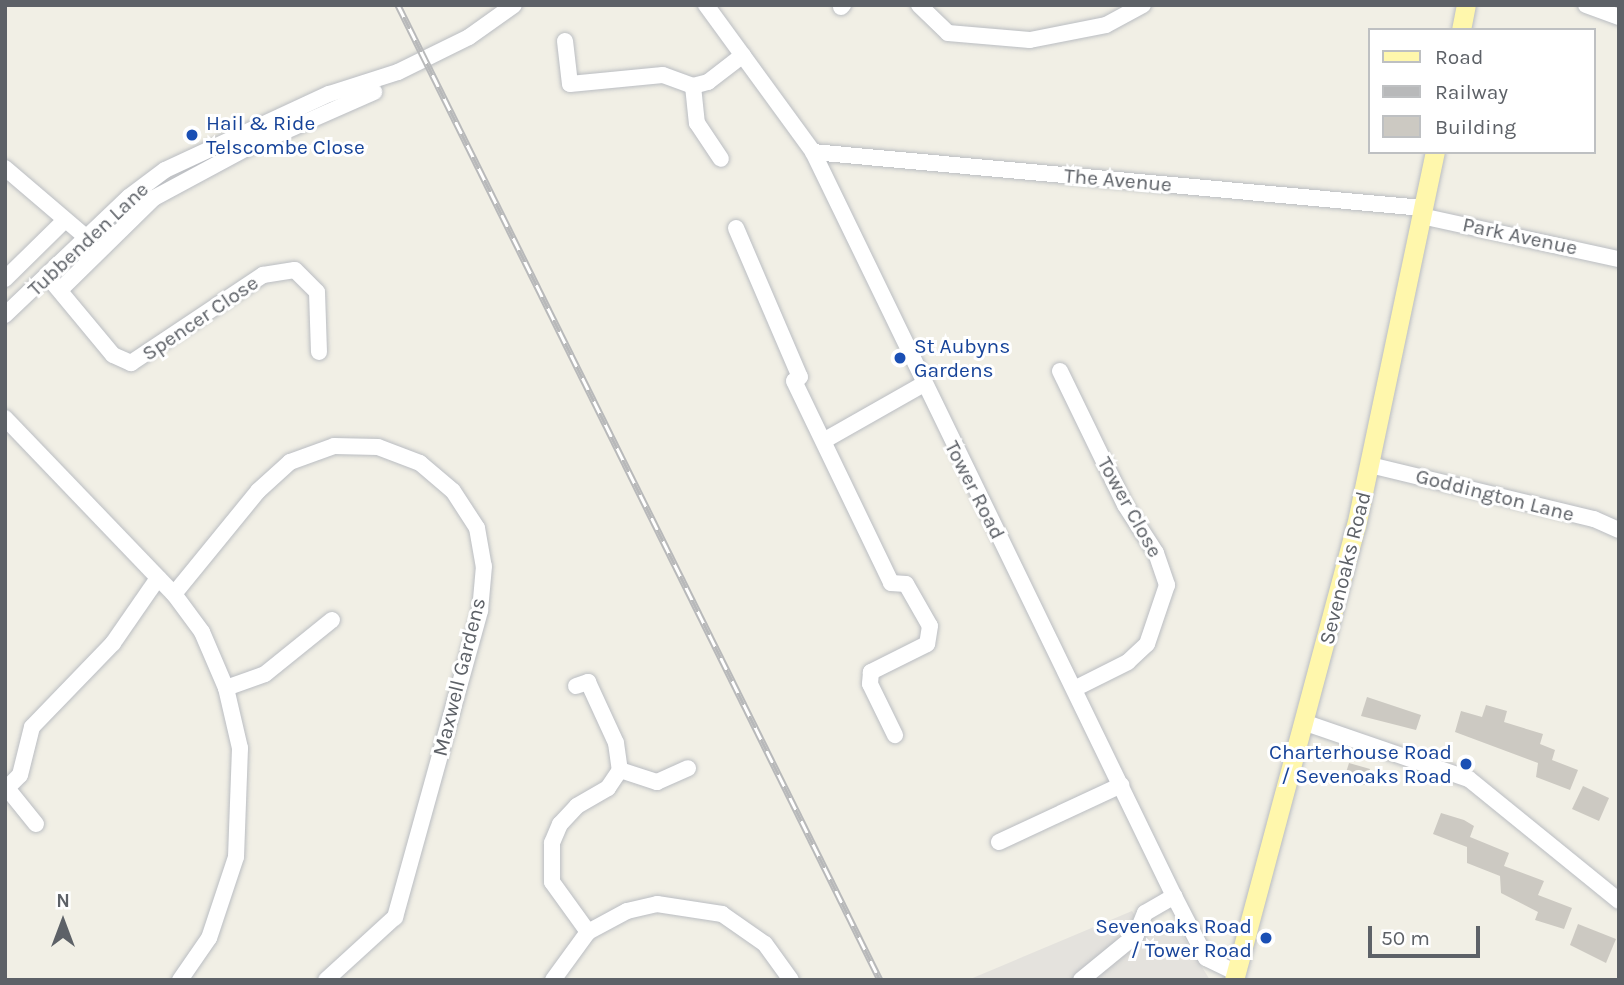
<!DOCTYPE html>
<html>
<head>
<meta charset="utf-8">
<style>
  body { margin:0 }
  #map { position:relative; width:1624px; height:985px; overflow:hidden; background:#f1efe5; font-family:Karla,sans-serif }
  div>[style] { position:absolute }
  [style*='--x'] { left:calc(var(--x)*1px); top:calc(var(--y)*1px); width:calc(var(--w)*1px); rotate:calc(var(--a)*1deg) }
  .industrial>* { inset:0; background:#e4e2dd }
  .building>* { inset:0; background:#ccc9c2 }
  .roads { filter:drop-shadow(0 0 2px #babdc2) drop-shadow(0 0 2px #babdc2) }
  .minor>* { height:16px; margin:-8px; padding:0 8px; transform-origin:8px; border-radius:8px; background:#fff }
  .major>* { height:19px; margin:-9.5px; padding:0 9.5px; transform-origin:9.5px; border-radius:9.5px; background:#fff7ac }
  .rail>* { height:7px; margin-top:-3.5px; transform-origin:0; background:repeating-linear-gradient(90deg,#fff 0 13px,#b8b9ba 0 26px); box-sizing:border-box; border-block:2px solid #b8b9ba }
  .dots>* { width:19px; height:19px; translate:-50% -50%; box-sizing:border-box; border:4px solid #fff; border-radius:50% }
  span { translate:-50% -50%; white-space:nowrap; text-align:center; line-height:1.15; -webkit-text-stroke:6px #fff; paint-order:stroke }
  .transit-label { font-size:21px; color:#164399 }
  .left { translate:0 -50%; text-align:left }
  .right { translate:-100% -50%; text-align:right }
  .street-label { font-size:21px; color:#5d6167 }
  .frame { position:absolute; inset:0; border:7px solid #5d6167; pointer-events:none }
  .legend { position:absolute; left:1368px; top:28px; width:228px; height:126px; box-sizing:border-box; background:#fff; border:2px solid #bec0c2; margin:0; padding:9px 12px; list-style:none; font-size:21px; color:#5d6167 }
  .legend li { display:flex; align-items:center; gap:14px; height:35px }
  .legend b { width:35px; border:2px solid #bec0c2 }
  .north { position:absolute; left:28px; top:887px; width:70px; height:70px; -webkit-text-stroke:5px #fff; paint-order:stroke; rotate:0deg; font-size:19px; font-weight:700; line-height:28px; text-align:center; color:#5d6167 }
  .north::after { content:''; display:block; margin:auto; width:24px; height:32px; background:#5d6167; clip-path:polygon(50% 0,100% 100%,50% 72%,0 100%) }
  .scale { position:absolute; left:1368px; top:926px; width:112px; height:32px; box-sizing:border-box; border:4px solid #5d6167; border-top:0; padding-left:9px; font-size:21px; line-height:24px; white-space:nowrap; color:#5d6167; -webkit-text-stroke:5px #fff; paint-order:stroke }
</style>
</head>
<body>
<div id="map">
  <div class="industrial">
    <i style="clip-path:polygon(1132px 911px,1146px 935px,1174px 922px,1210px 980px,968px 980px)"></i>
  </div>
  <div class="building">
    <i style="clip-path:polygon(1367px 697px,1421px 715px,1416px 730px,1361px 716px)"></i>
    <i style="clip-path:polygon(1486px 705px,1507px 711px,1504px 722px,1543px 734px,1540px 744px,1555px 750px,1552px 760px,1578px 770px,1570px 790px,1536px 777px,1538px 763px,1455px 732px,1461px 711px,1482px 717px)"></i>
    <i style="clip-path:polygon(1349px 763px,1370px 769px,1365px 785px,1344px 779px)"></i>
    <i style="clip-path:polygon(1583px 786px,1609px 798px,1599px 821px,1572px 809px)"></i>
    <i style="clip-path:polygon(1441px 813px,1464px 820px,1474px 826px,1470px 837px,1509px 853px,1504px 866px,1544px 881px,1538px 895px,1572px 908px,1564px 929px,1535px 920px,1538px 912px,1501px 893px,1500px 876px,1467px 863px,1467px 847px,1433px 834px)"></i>
    <i style="clip-path:polygon(1578px 924px,1616px 939px,1606px 963px,1570px 945px)"></i>
  </div>
  <div class="roads">
    <div class="minor">
      <i style="--x:706;--y:5;--w:182;--a:53.9"></i>
      <i style="--x:813;--y:152;--w:827;--a:64.12"></i>
      <i style="--x:1174;--y:896;--w:70;--a:62.7"></i>
      <i style="--x:1206;--y:958;--w:34;--a:26"></i>
      <i style="--x:919;--y:5;--w:40;--a:44"></i>
      <i style="--x:948;--y:33;--w:82;--a:4.9"></i>
      <i style="--x:1030;--y:40;--w:77;--a:-11.2"></i>
      <i style="--x:1106;--y:25;--w:42;--a:-28.4"></i>
      <i style="--x:1586;--y:5;--w:35;--a:20"></i>
      <i style="--x:841;--y:7;--w:3;--a:-45"></i>
      <i style="--x:565;--y:41;--w:43;--a:83.4"></i>
      <i style="--x:570;--y:84;--w:93;--a:-5.5"></i>
      <i style="--x:663;--y:75;--w:32;--a:20"></i>
      <i style="--x:693;--y:86;--w:16;--a:-15"></i>
      <i style="--x:708;--y:82;--w:44;--a:-37.6"></i>
      <i style="--x:693;--y:86;--w:37;--a:84"></i>
      <i style="--x:697;--y:123;--w:43;--a:56.3"></i>
      <i style="--x:247;--y:148;--w:139;--a:-23.8"></i>
      <i style="--x:813;--y:152;--w:613;--a:5.25"></i>
      <i style="--x:5;--y:168;--w:109;--a:40.5"></i>
      <i style="--x:1421;--y:216;--w:203;--a:12.3"></i>
      <i style="--x:736;--y:228;--w:162;--a:66.8"></i>
      <i style="--x:800;--y:377;--w:7;--a:146"></i>
      <i style="--x:794;--y:381;--w:224;--a:64.3"></i>
      <i style="--x:891;--y:583;--w:15;--a:4"></i>
      <i style="--x:906;--y:584;--w:48;--a:60.3"></i>
      <i style="--x:930;--y:626;--w:18;--a:99"></i>
      <i style="--x:927;--y:644;--w:63;--a:153.4"></i>
      <i style="--x:871;--y:672;--w:12;--a:95"></i>
      <i style="--x:870;--y:684;--w:57;--a:63.9"></i>
      <i style="--x:49;--y:278;--w:100;--a:50.3"></i>
      <i style="--x:113;--y:355;--w:20;--a:24"></i>
      <i style="--x:131;--y:363;--w:159;--a:-33.7"></i>
      <i style="--x:263;--y:275;--w:32;--a:-9"></i>
      <i style="--x:295;--y:270;--w:31;--a:45"></i>
      <i style="--x:317;--y:292;--w:60;--a:88.1"></i>
      <i style="--x:5;--y:279;--w:84;--a:-44.5"></i>
      <i style="--x:60;--y:290;--w:132;--a:-44.4"></i>
      <i style="--x:154;--y:198;--w:106;--a:-28.3"></i>
      <i style="--x:247;--y:148;--w:15;--a:-113"></i>
      <i style="--x:5;--y:315;--w:171;--a:-43.6"></i>
      <i style="--x:129;--y:197;--w:45;--a:-36.9"></i>
      <i style="--x:165;--y:170;--w:181;--a:-24.9"></i>
      <i style="--x:329;--y:94;--w:72;--a:-17.7"></i>
      <i style="--x:398;--y:72;--w:79;--a:-26.2"></i>
      <i style="--x:469;--y:37;--w:55;--a:-35.4"></i>
      <i style="--x:1060;--y:371;--w:149;--a:64.1"></i>
      <i style="--x:1125;--y:505;--w:57;--a:57.1"></i>
      <i style="--x:1156;--y:553;--w:34;--a:71"></i>
      <i style="--x:1167;--y:585;--w:62;--a:108.7"></i>
      <i style="--x:1147;--y:644;--w:26;--a:137"></i>
      <i style="--x:1128;--y:662;--w:60;--a:153.4"></i>
      <i style="--x:5;--y:418;--w:244;--a:46.2"></i>
      <i style="--x:174;--y:594;--w:47;--a:53.6"></i>
      <i style="--x:202;--y:632;--w:61;--a:66.8"></i>
      <i style="--x:226;--y:688;--w:62;--a:76.9"></i>
      <i style="--x:240;--y:748;--w:109;--a:92.1"></i>
      <i style="--x:236;--y:857;--w:85;--a:108.4"></i>
      <i style="--x:209;--y:938;--w:51;--a:124.6"></i>
      <i style="--x:825;--y:440;--w:112;--a:-29.6"></i>
      <i style="--x:1370;--y:465;--w:230;--a:13.6"></i>
      <i style="--x:1594;--y:519;--w:27;--a:24"></i>
      <i style="--x:174;--y:594;--w:133;--a:-50.8"></i>
      <i style="--x:258;--y:491;--w:43;--a:-42.2"></i>
      <i style="--x:290;--y:462;--w:47;--a:-20"></i>
      <i style="--x:334;--y:446;--w:44;--a:1.3"></i>
      <i style="--x:378;--y:447;--w:45;--a:20.9"></i>
      <i style="--x:420;--y:463;--w:43;--a:40.3"></i>
      <i style="--x:453;--y:491;--w:44;--a:57"></i>
      <i style="--x:477;--y:528;--w:39;--a:80"></i>
      <i style="--x:484;--y:566;--w:45;--a:95.1"></i>
      <i style="--x:480;--y:611;--w:318;--a:105.5"></i>
      <i style="--x:395;--y:917;--w:93;--a:137.6"></i>
      <i style="--x:576;--y:686;--w:13;--a:-18"></i>
      <i style="--x:588;--y:682;--w:67;--a:65.3"></i>
      <i style="--x:616;--y:743;--w:27;--a:82"></i>
      <i style="--x:620;--y:770;--w:22;--a:124"></i>
      <i style="--x:608;--y:788;--w:36;--a:150"></i>
      <i style="--x:577;--y:806;--w:25;--a:133"></i>
      <i style="--x:560;--y:824;--w:21;--a:113"></i>
      <i style="--x:552;--y:843;--w:39;--a:90"></i>
      <i style="--x:552;--y:882;--w:62;--a:54.2"></i>
      <i style="--x:226;--y:688;--w:41;--a:-19.7"></i>
      <i style="--x:265;--y:674;--w:86;--a:-38.9"></i>
      <i style="--x:1306;--y:723;--w:172;--a:19"></i>
      <i style="--x:1469;--y:779;--w:193;--a:39.1"></i>
      <i style="--x:620;--y:770;--w:39;--a:18"></i>
      <i style="--x:657;--y:782;--w:34;--a:-24"></i>
      <i style="--x:36;--y:824;--w:46;--a:-128.9"></i>
      <i style="--x:7;--y:788;--w:18;--a:-45"></i>
      <i style="--x:20;--y:775;--w:49;--a:-76"></i>
      <i style="--x:32;--y:727;--w:117;--a:-46"></i>
      <i style="--x:113;--y:643;--w:79;--a:-55.3"></i>
      <i style="--x:999;--y:842;--w:135;--a:-25"></i>
      <i style="--x:553;--y:980;--w:59;--a:-53.9"></i>
      <i style="--x:588;--y:932;--w:44;--a:-28.3"></i>
      <i style="--x:627;--y:911;--w:31;--a:-13"></i>
      <i style="--x:657;--y:904;--w:66;--a:8.7"></i>
      <i style="--x:722;--y:914;--w:52;--a:34.9"></i>
      <i style="--x:765;--y:944;--w:44;--a:54.2"></i>
      <i style="--x:1081;--y:980;--w:71;--a:-39.3"></i>
      <i style="--x:1136;--y:935;--w:24;--a:-68"></i>
      <i style="--x:1145;--y:913;--w:34;--a:-30"></i>
    </div>
    <div class="major">
      <i style="--x:1461;--y:30;--w:25;--a:-79"></i>
      <i style="--x:1234;--y:980;--w:470;--a:-75"></i>
      <i style="--x:1356;--y:526;--w:382;--a:-78.1"></i>
    </div>
  </div>
  <div class="rail">
    <i style="--x:398;--y:5;--w:1088;--a:63.69"></i>
  </div>
  <div class="dots">
    <i style="left:192px;top:135px;background:#1a4fb4"></i>
    <i style="left:900px;top:358px;background:#1a4fb4"></i>
    <i style="left:1466px;top:764px;background:#1a4fb4"></i>
    <i style="left:1266px;top:938px;background:#1a4fb4"></i>
  </div>
  <div class="transit-label">
    <span class="left" style="left:206px;top:135px">Hail &amp; Ride<br>Telscombe Close</span>
    <span class="left" style="left:914px;top:358px">St Aubyns<br>Gardens</span>
    <span class="right" style="left:1452px;top:764px">Charterhouse Road<br>/ Sevenoaks Road</span>
    <span class="right" style="left:1252px;top:938px">Sevenoaks Road<br>/ Tower Road</span>
  </div>
  <div class="street-label">
    <span style="left:1118px;top:180px;rotate:5deg">The Avenue</span>
    <span style="left:1520px;top:236px;rotate:12deg">Park Avenue</span>
    <span style="left:88px;top:239px;rotate:-43deg">Tubbenden Lane</span>
    <span style="left:200px;top:318px;rotate:-34deg">Spencer Close</span>
    <span style="left:975px;top:490px;rotate:63deg">Tower Road</span>
    <span style="left:1495px;top:495px;rotate:14deg">Goddington Lane</span>
    <span style="left:1130px;top:507px;rotate:61deg">Tower Close</span>
    <span style="left:1345px;top:568px;rotate:-76deg">Sevenoaks Road</span>
    <span style="left:459px;top:677px;rotate:-76deg">Maxwell Gardens</span>
  </div>
  <div class="frame"></div>
  <ul class="legend">
  <li><b style="height:9px;background:#fff7ac"></b>Road</li>
  <li><b style="height:9px;background:#b8b9ba"></b>Railway</li>
  <li><b style="height:19px;background:#ccc9c2"></b>Building</li>
  </ul>
  <div class="north">N</div>
  <div class="scale">50 m</div>
</div>
</body>
</html>
